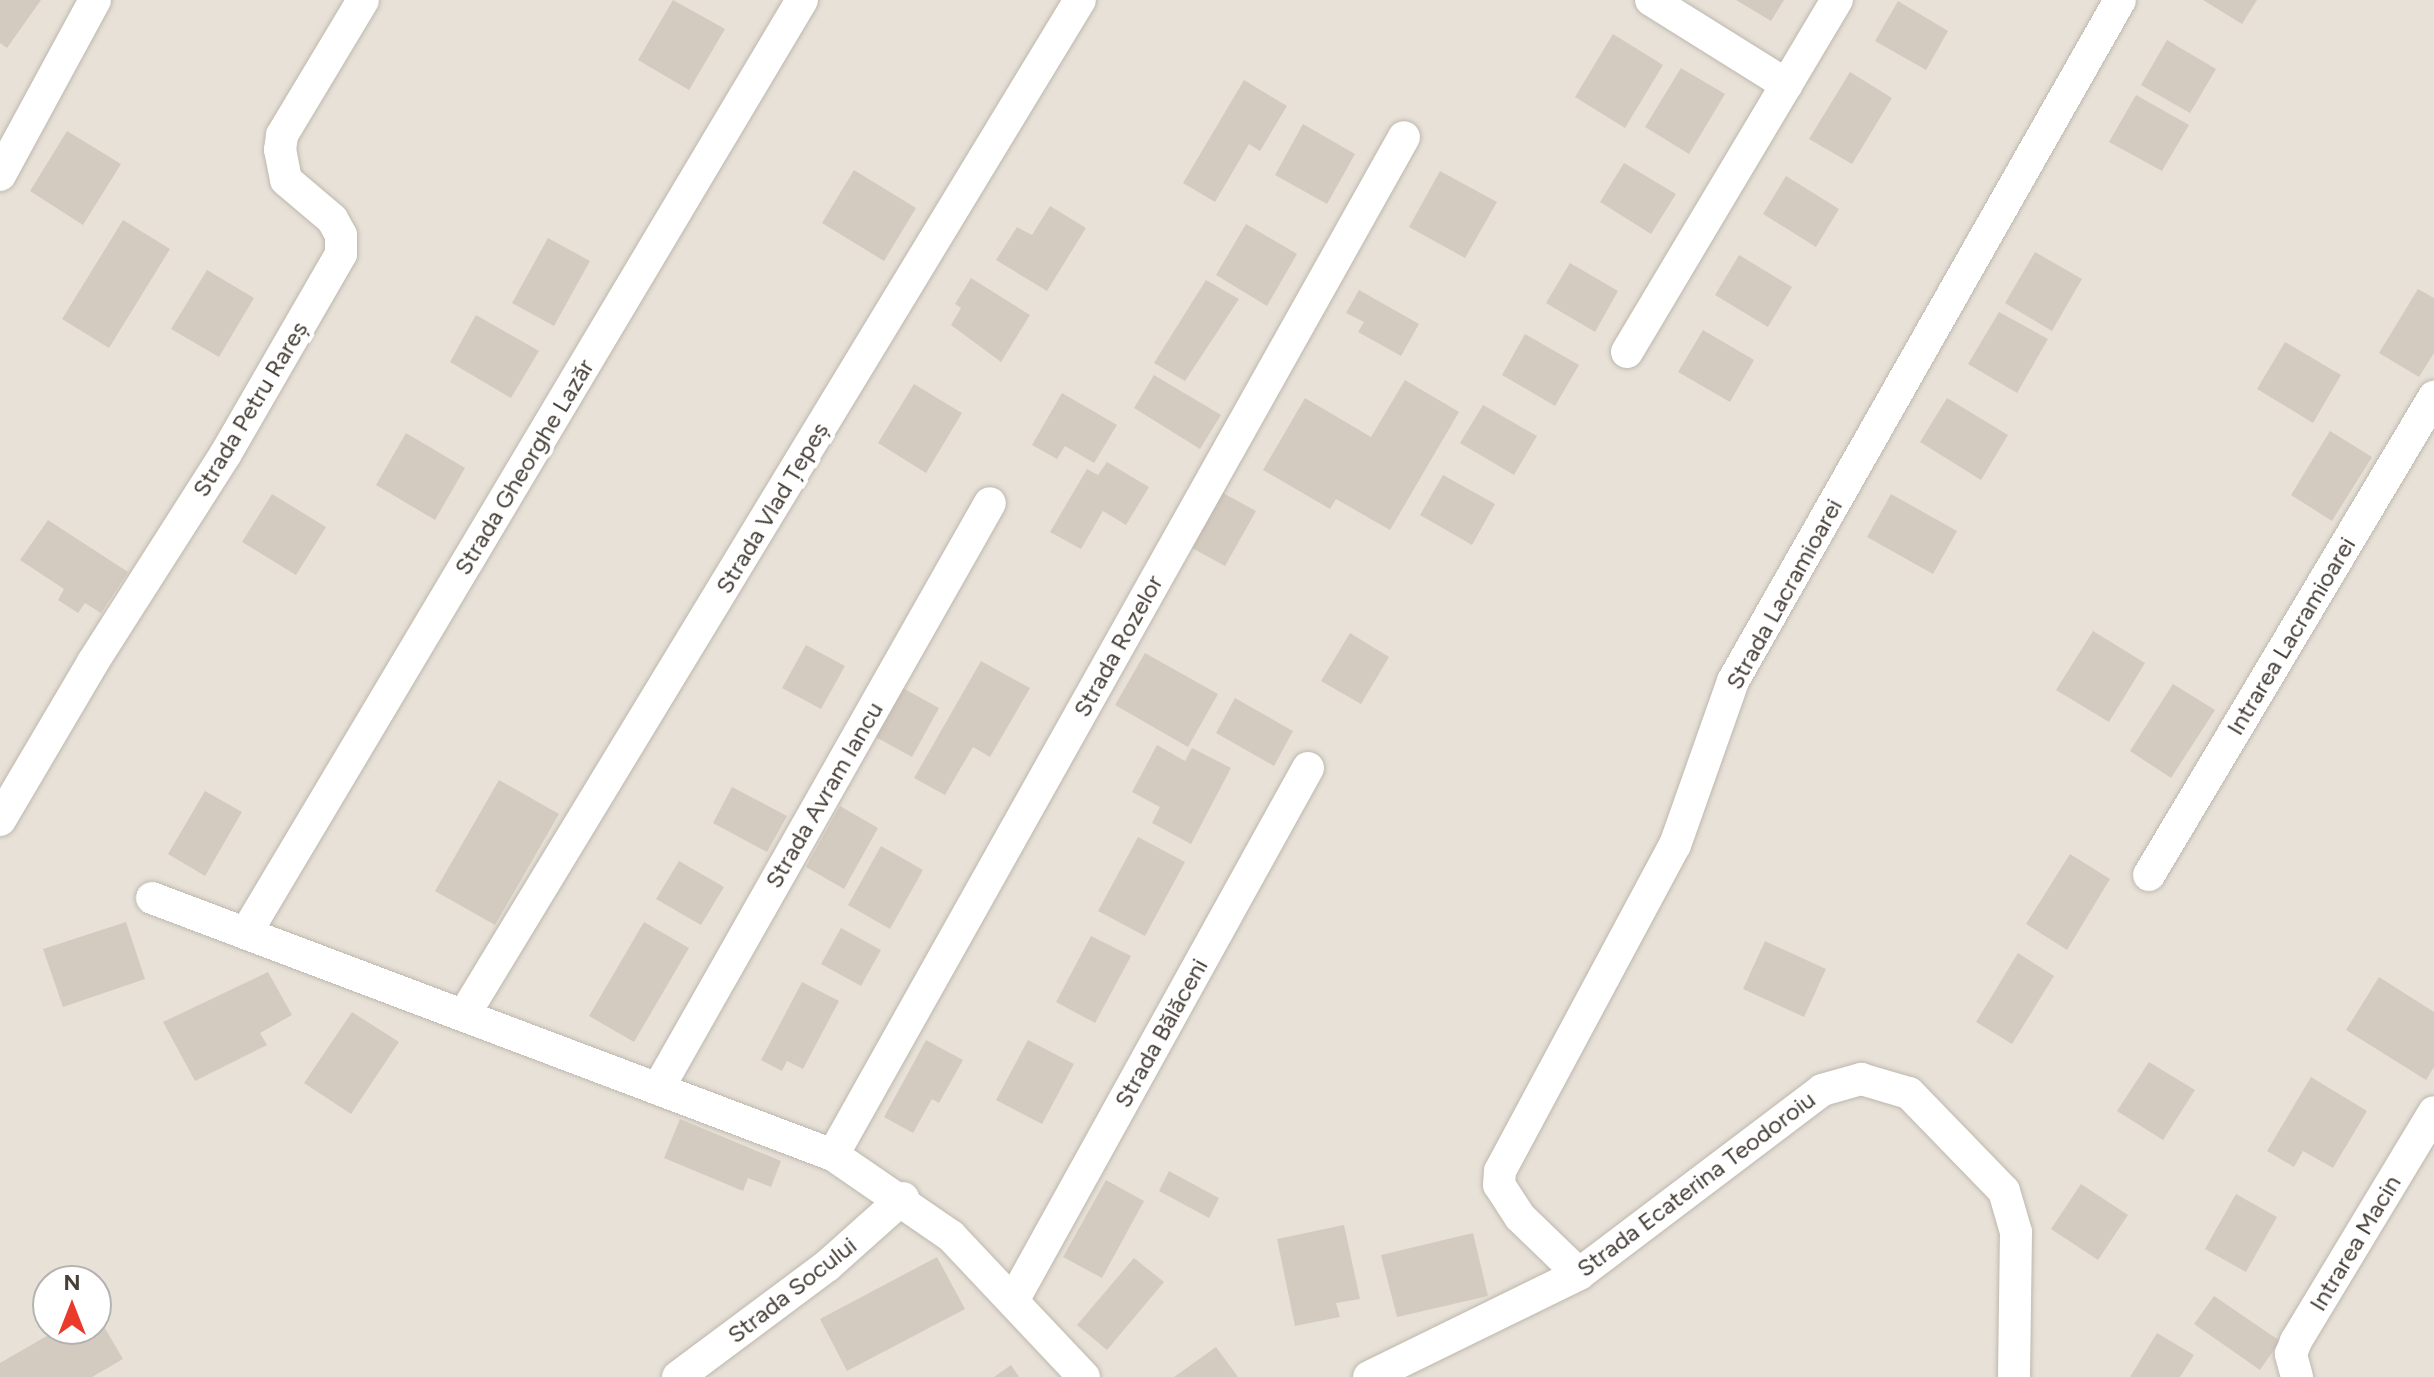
<!DOCTYPE html>
<html>
<head>
<meta charset="utf-8">
<style>
  body { margin:0 }
  #map { position:relative; width:2434px; height:1377px; overflow:hidden; background:#f3f0ea; font-family:Figtree,sans-serif }
  div>[style] { position:absolute }
  [style*='--x'] { left:calc(var(--x)*1px); top:calc(var(--y)*1px); width:calc(var(--w)*1px); rotate:calc(var(--a)*1deg) }
  .residential>* { inset:0; background:#e7e1d8 }
  .building>* { inset:0; background:#d4cbc0 }
  .roads { filter:drop-shadow(0 0 2px #beb7ad) drop-shadow(0 0 2px #beb7ad) }
  .street>* { height:32px; margin:-16px; padding:0 16px; transform-origin:16px; border-radius:16px; background:#fff }
  span { translate:-50% -50%; white-space:nowrap; text-align:center; line-height:1.15; -webkit-text-stroke:8px #fff; paint-order:stroke }
  .street-label { font-size:24px; color:#474038 }
  .north { position:absolute; left:32px; top:1265px; width:80px; height:80px; box-sizing:border-box; background:#fff; border:2px solid #b5b3af; border-radius:50%; rotate:0deg; font-size:22px; font-weight:700; line-height:32px; text-align:center; color:#474038 }
  .north::after { content:''; display:block; margin:auto; width:28px; height:36px; background:#e93a2b; clip-path:polygon(50% 0,100% 100%,50% 72%,0 100%) }
</style>
</head>
<body>
<div id="map">
  <div class="residential">
    <i style="clip-path:polygon(evenodd,0 0,2434px 0,2434px 1377px,0 1377px,0 0,48px 1281px,96px 1281px,96px 1329px,48px 1329px,48px 1281px)"></i>
  </div>
  <div class="building">
    <i style="clip-path:polygon(0 0,41px 0,7px 48px,0 43px)"></i>
    <i style="clip-path:polygon(673px 0,725px 29px,689px 90px,638px 60px)"></i>
    <i style="clip-path:polygon(1736px 0,1784px 0,1771px 21px)"></i>
    <i style="clip-path:polygon(2203px 0,2257px 0,2242px 24px)"></i>
    <i style="clip-path:polygon(1898px 1px,1948px 31px,1926px 70px,1875px 41px)"></i>
    <i style="clip-path:polygon(1613px 34px,1663px 65px,1625px 128px,1575px 97px)"></i>
    <i style="clip-path:polygon(2167px 40px,2216px 69px,2190px 113px,2141px 85px)"></i>
    <i style="clip-path:polygon(1681px 68px,1725px 94px,1689px 154px,1645px 127px)"></i>
    <i style="clip-path:polygon(1850px 72px,1892px 98px,1852px 164px,1809px 139px)"></i>
    <i style="clip-path:polygon(1244px 80px,1287px 106px,1260px 151px,1249px 144px,1215px 202px,1183px 183px)"></i>
    <i style="clip-path:polygon(2136px 95px,2189px 125px,2162px 171px,2109px 142px)"></i>
    <i style="clip-path:polygon(1303px 124px,1355px 154px,1327px 204px,1275px 175px)"></i>
    <i style="clip-path:polygon(67px 131px,121px 164px,83px 225px,30px 191px)"></i>
    <i style="clip-path:polygon(1624px 163px,1676px 194px,1651px 234px,1600px 202px)"></i>
    <i style="clip-path:polygon(854px 170px,916px 208px,884px 261px,822px 223px)"></i>
    <i style="clip-path:polygon(1440px 171px,1497px 202px,1465px 258px,1409px 227px)"></i>
    <i style="clip-path:polygon(1786px 176px,1839px 209px,1816px 247px,1763px 214px)"></i>
    <i style="clip-path:polygon(1050px 206px,1086px 228px,1047px 291px,996px 260px,1017px 227px,1032px 235px)"></i>
    <i style="clip-path:polygon(123px 220px,170px 249px,109px 348px,62px 319px)"></i>
    <i style="clip-path:polygon(1246px 224px,1297px 254px,1267px 306px,1216px 275px)"></i>
    <i style="clip-path:polygon(548px 238px,590px 261px,554px 326px,512px 303px)"></i>
    <i style="clip-path:polygon(2035px 252px,2082px 279px,2052px 331px,2005px 303px)"></i>
    <i style="clip-path:polygon(1739px 255px,1792px 287px,1768px 327px,1715px 295px)"></i>
    <i style="clip-path:polygon(1570px 263px,1618px 291px,1595px 332px,1546px 303px)"></i>
    <i style="clip-path:polygon(207px 270px,254px 298px,219px 357px,171px 329px)"></i>
    <i style="clip-path:polygon(971px 278px,1030px 315px,1001px 362px,951px 325px,961px 308px,955px 304px)"></i>
    <i style="clip-path:polygon(1206px 280px,1239px 299px,1185px 381px,1154px 363px)"></i>
    <i style="clip-path:polygon(2418px 289px,2434px 298px,2434px 353px,2419px 377px,2379px 353px)"></i>
    <i style="clip-path:polygon(1359px 290px,1419px 324px,1401px 356px,1358px 332px,1364px 322px,1346px 313px)"></i>
    <i style="clip-path:polygon(1999px 312px,2048px 339px,2017px 393px,1968px 364px)"></i>
    <i style="clip-path:polygon(476px 315px,539px 351px,511px 398px,450px 362px)"></i>
    <i style="clip-path:polygon(1703px 330px,1754px 360px,1730px 402px,1678px 372px)"></i>
    <i style="clip-path:polygon(1525px 334px,1579px 365px,1555px 406px,1502px 375px)"></i>
    <i style="clip-path:polygon(2285px 342px,2341px 375px,2313px 423px,2257px 389px)"></i>
    <i style="clip-path:polygon(1154px 375px,1221px 415px,1200px 449px,1134px 408px)"></i>
    <i style="clip-path:polygon(1405px 380px,1459px 412px,1390px 530px,1336px 499px,1330px 509px,1263px 470px,1305px 398px,1371px 437px)"></i>
    <i style="clip-path:polygon(914px 384px,962px 413px,926px 473px,878px 443px)"></i>
    <i style="clip-path:polygon(1062px 393px,1117px 425px,1094px 463px,1065px 446px,1057px 459px,1032px 445px)"></i>
    <i style="clip-path:polygon(1947px 398px,2008px 435px,1981px 480px,1920px 442px)"></i>
    <i style="clip-path:polygon(1483px 405px,1537px 436px,1514px 475px,1460px 443px)"></i>
    <i style="clip-path:polygon(2330px 431px,2372px 457px,2332px 521px,2291px 495px)"></i>
    <i style="clip-path:polygon(406px 433px,465px 468px,435px 520px,376px 485px)"></i>
    <i style="clip-path:polygon(1107px 462px,1149px 487px,1126px 525px,1103px 511px,1081px 549px,1050px 532px,1087px 469px,1098px 475px)"></i>
    <i style="clip-path:polygon(1443px 475px,1495px 504px,1472px 545px,1420px 515px)"></i>
    <i style="clip-path:polygon(1223px 493px,1256px 511px,1225px 566px,1192px 548px)"></i>
    <i style="clip-path:polygon(272px 494px,326px 527px,296px 575px,242px 542px)"></i>
    <i style="clip-path:polygon(1891px 494px,1957px 531px,1933px 574px,1867px 537px)"></i>
    <i style="clip-path:polygon(48px 520px,128px 572px,101px 613px,85px 603px,78px 613px,58px 600px,64px 589px,20px 560px)"></i>
    <i style="clip-path:polygon(2093px 631px,2145px 663px,2109px 722px,2056px 690px)"></i>
    <i style="clip-path:polygon(1350px 633px,1389px 657px,1361px 704px,1321px 681px)"></i>
    <i style="clip-path:polygon(806px 645px,845px 666px,821px 709px,782px 688px)"></i>
    <i style="clip-path:polygon(1145px 653px,1218px 694px,1188px 747px,1115px 705px)"></i>
    <i style="clip-path:polygon(981px 661px,1030px 688px,990px 757px,973px 747px,945px 795px,914px 778px)"></i>
    <i style="clip-path:polygon(2173px 684px,2215px 710px,2171px 778px,2130px 751px)"></i>
    <i style="clip-path:polygon(899px 686px,939px 708px,912px 757px,872px 735px)"></i>
    <i style="clip-path:polygon(1235px 698px,1293px 731px,1274px 766px,1216px 733px)"></i>
    <i style="clip-path:polygon(1157px 745px,1185px 761px,1192px 748px,1231px 768px,1191px 844px,1152px 823px,1160px 807px,1132px 792px)"></i>
    <i style="clip-path:polygon(499px 780px,559px 814px,495px 925px,435px 891px)"></i>
    <i style="clip-path:polygon(732px 787px,787px 816px,767px 852px,713px 823px)"></i>
    <i style="clip-path:polygon(205px 791px,242px 812px,205px 876px,168px 854px)"></i>
    <i style="clip-path:polygon(840px 806px,878px 828px,844px 889px,806px 867px)"></i>
    <i style="clip-path:polygon(1138px 837px,1185px 862px,1145px 936px,1098px 911px)"></i>
    <i style="clip-path:polygon(881px 846px,923px 870px,890px 929px,848px 905px)"></i>
    <i style="clip-path:polygon(2070px 854px,2110px 879px,2067px 950px,2026px 924px)"></i>
    <i style="clip-path:polygon(679px 861px,724px 887px,701px 925px,656px 899px)"></i>
    <i style="clip-path:polygon(126px 922px,145px 979px,63px 1007px,43px 949px)"></i>
    <i style="clip-path:polygon(644px 922px,689px 948px,634px 1042px,589px 1016px)"></i>
    <i style="clip-path:polygon(841px 928px,881px 950px,861px 986px,821px 964px)"></i>
    <i style="clip-path:polygon(1091px 936px,1131px 956px,1095px 1023px,1056px 1002px)"></i>
    <i style="clip-path:polygon(1765px 941px,1826px 969px,1804px 1017px,1743px 989px)"></i>
    <i style="clip-path:polygon(2018px 953px,2054px 976px,2012px 1044px,1976px 1022px)"></i>
    <i style="clip-path:polygon(268px 972px,292px 1015px,260px 1033px,267px 1045px,195px 1081px,163px 1022px)"></i>
    <i style="clip-path:polygon(2379px 977px,2434px 1012px,2434px 1067px,2426px 1080px,2346px 1030px)"></i>
    <i style="clip-path:polygon(802px 982px,839px 1001px,803px 1069px,787px 1061px,782px 1071px,761px 1060px)"></i>
    <i style="clip-path:polygon(352px 1012px,399px 1042px,351px 1114px,304px 1083px)"></i>
    <i style="clip-path:polygon(926px 1040px,963px 1060px,939px 1103px,932px 1099px,913px 1133px,884px 1117px)"></i>
    <i style="clip-path:polygon(1028px 1040px,1074px 1064px,1042px 1124px,996px 1100px)"></i>
    <i style="clip-path:polygon(2149px 1062px,2195px 1090px,2163px 1140px,2117px 1111px)"></i>
    <i style="clip-path:polygon(2311px 1077px,2367px 1111px,2333px 1168px,2303px 1151px,2294px 1167px,2267px 1151px)"></i>
    <i style="clip-path:polygon(680px 1119px,781px 1161px,771px 1187px,748px 1178px,743px 1191px,664px 1158px)"></i>
    <i style="clip-path:polygon(1169px 1171px,1219px 1198px,1209px 1218px,1159px 1191px)"></i>
    <i style="clip-path:polygon(1106px 1180px,1144px 1201px,1102px 1278px,1063px 1257px)"></i>
    <i style="clip-path:polygon(2081px 1184px,2128px 1215px,2098px 1260px,2051px 1229px)"></i>
    <i style="clip-path:polygon(2236px 1194px,2277px 1217px,2246px 1272px,2205px 1249px)"></i>
    <i style="clip-path:polygon(1344px 1225px,1360px 1299px,1336px 1303px,1340px 1317px,1295px 1326px,1277px 1239px)"></i>
    <i style="clip-path:polygon(1473px 1233px,1488px 1296px,1397px 1317px,1381px 1255px)"></i>
    <i style="clip-path:polygon(937px 1257px,965px 1309px,847px 1371px,820px 1319px)"></i>
    <i style="clip-path:polygon(1134px 1258px,1164px 1282px,1107px 1350px,1077px 1325px)"></i>
    <i style="clip-path:polygon(2214px 1296px,2280px 1341px,2260px 1370px,2194px 1324px)"></i>
    <i style="clip-path:polygon(96px 1313px,123px 1359px,92px 1377px,0 1377px,0 1363px,59px 1329px,96px 1329px)"></i>
    <i style="clip-path:polygon(2157px 1333px,2194px 1355px,2180px 1377px,2130px 1377px)"></i>
    <i style="clip-path:polygon(1216px 1347px,1238px 1377px,1174px 1377px)"></i>
    <i style="clip-path:polygon(1011px 1365px,1019px 1377px,994px 1377px)"></i>
  </div>
  <div class="roads">
    <div class="street">
      <i style="--x:1651;--y:0;--w:160;--a:32"></i>
      <i style="--x:0;--y:175;--w:199;--a:-61.5"></i>
      <i style="--x:1627;--y:352;--w:410;--a:-59.2"></i>
      <i style="--x:0;--y:820;--w:183;--a:-59.5"></i>
      <i style="--x:93;--y:662;--w:246;--a:-57.5"></i>
      <i style="--x:225;--y:455;--w:232;--a:-60"></i>
      <i style="--x:341;--y:254;--w:19;--a:-90"></i>
      <i style="--x:341;--y:235;--w:18;--a:-119"></i>
      <i style="--x:332;--y:219;--w:60;--a:-139.7"></i>
      <i style="--x:286;--y:180;--w:31;--a:-101"></i>
      <i style="--x:280;--y:150;--w:15;--a:-82"></i>
      <i style="--x:282;--y:135;--w:157;--a:-59"></i>
      <i style="--x:2149;--y:875;--w:557;--a:-59.2"></i>
      <i style="--x:152;--y:898;--w:728;--a:20.68"></i>
      <i style="--x:833;--y:1155;--w:143;--a:34.5"></i>
      <i style="--x:951;--y:1236;--w:194;--a:46.7"></i>
      <i style="--x:246;--y:933;--w:1086;--a:-59.21"></i>
      <i style="--x:464;--y:1015;--w:1187;--a:-58.75"></i>
      <i style="--x:659;--y:1087;--w:671;--a:-60.46"></i>
      <i style="--x:833;--y:1155;--w:1167;--a:-60.71"></i>
      <i style="--x:1579;--y:1274;--w:82;--a:-136"></i>
      <i style="--x:1520;--y:1217;--w:38;--a:-123"></i>
      <i style="--x:1499;--y:1185;--w:14;--a:-86"></i>
      <i style="--x:1500;--y:1171;--w:370;--a:-61.8"></i>
      <i style="--x:1675;--y:845;--w:174;--a:-70.5"></i>
      <i style="--x:1733;--y:681;--w:783;--a:-60.39"></i>
      <i style="--x:1014;--y:1299;--w:607;--a:-61.03"></i>
      <i style="--x:678;--y:1377;--w:186;--a:-36.7"></i>
      <i style="--x:827;--y:1266;--w:102;--a:-41.8"></i>
      <i style="--x:1369;--y:1377;--w:234;--a:-26.1"></i>
      <i style="--x:1579;--y:1274;--w:305;--a:-37.1"></i>
      <i style="--x:1822;--y:1090;--w:41;--a:-15.8"></i>
      <i style="--x:1861;--y:1079;--w:50;--a:16.3"></i>
      <i style="--x:1909;--y:1093;--w:136;--a:45.9"></i>
      <i style="--x:2004;--y:1191;--w:43;--a:73.7"></i>
      <i style="--x:2016;--y:1232;--w:145;--a:90.8"></i>
      <i style="--x:2297;--y:1377;--w:24;--a:-105"></i>
      <i style="--x:2291;--y:1354;--w:14;--a:-69"></i>
      <i style="--x:2296;--y:1341;--w:267;--a:-58.9"></i>
    </div>
  </div>
  <div class="street-label">
    <span style="left:250px;top:409px;rotate:-59deg">Strada Petru Rareș</span>
    <span style="left:524px;top:467px;rotate:-59deg">Strada Gheorghe Lazăr</span>
    <span style="left:772px;top:508px;rotate:-59deg">Strada Vlad Țepeș</span>
    <span style="left:1784px;top:594px;rotate:-61deg">Strada Lacramioarei</span>
    <span style="left:2291px;top:636px;rotate:-59deg">Intrarea Lacramioarei</span>
    <span style="left:1118px;top:646px;rotate:-61deg">Strada Rozelor</span>
    <span style="left:824px;top:795px;rotate:-60deg">Strada Avram Iancu</span>
    <span style="left:1161px;top:1033px;rotate:-61deg">Strada Bălăceni</span>
    <span style="left:1696px;top:1184px;rotate:-37deg">Strada Ecaterina Teodoroiu</span>
    <span style="left:2355px;top:1243px;rotate:-59deg">Intrarea Macin</span>
    <span style="left:792px;top:1290px;rotate:-38deg">Strada Socului</span>
  </div>
  <div class="north">N</div>
</div>
</body>
</html>
